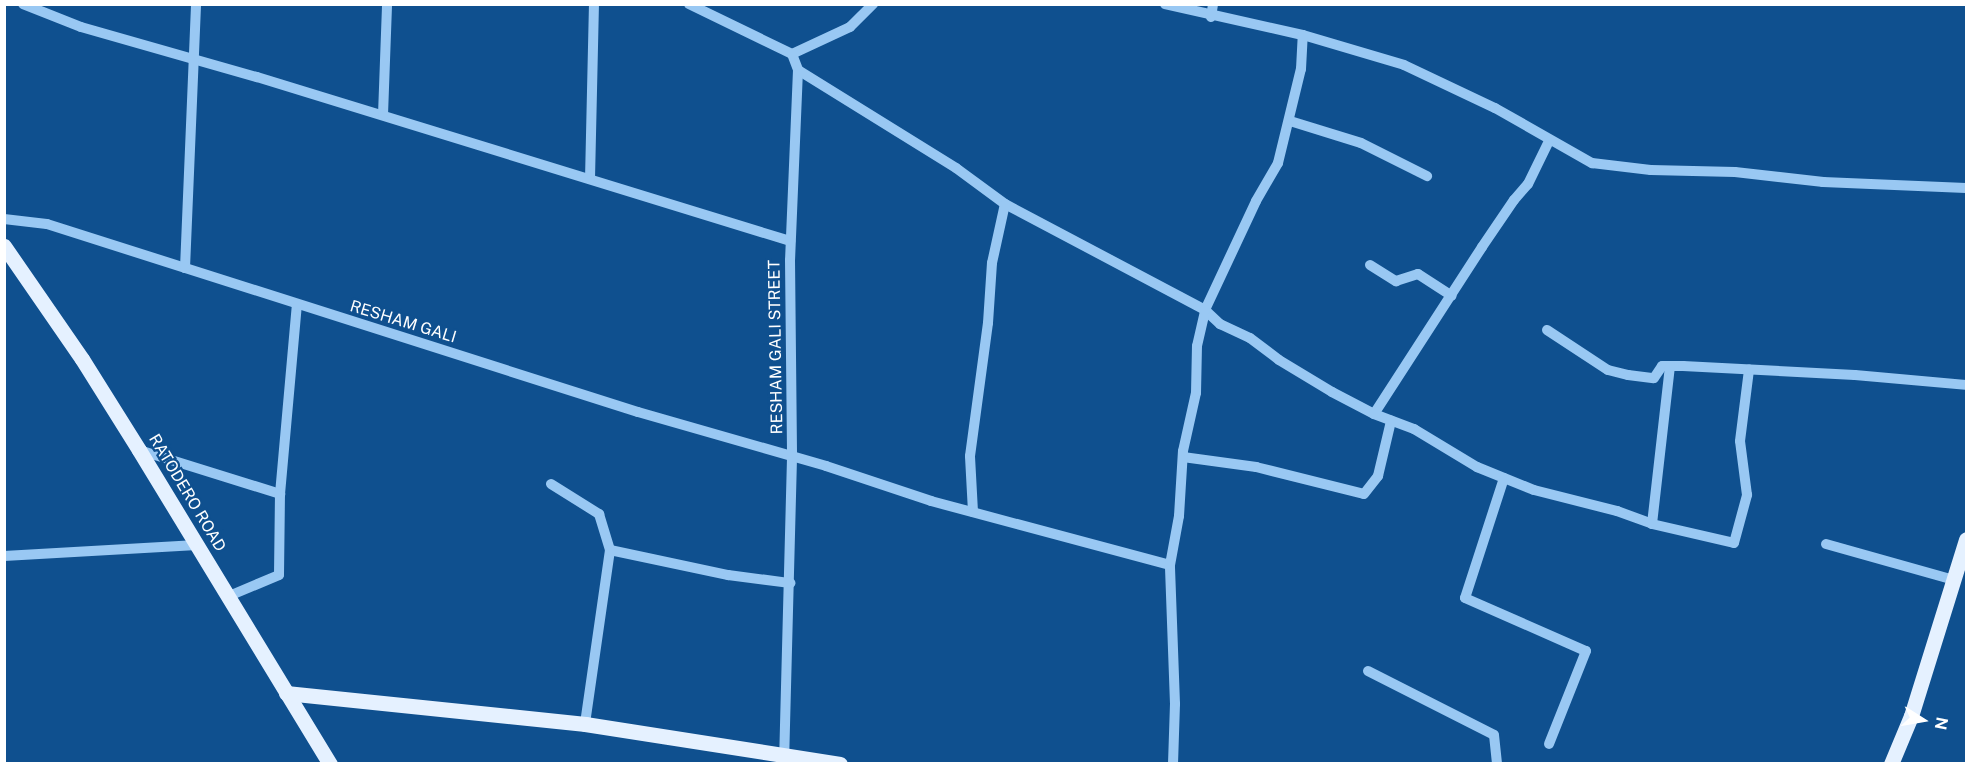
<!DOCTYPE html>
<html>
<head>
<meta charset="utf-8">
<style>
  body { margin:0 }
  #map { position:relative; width:1971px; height:768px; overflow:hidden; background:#0f508f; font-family:"Public Sans",sans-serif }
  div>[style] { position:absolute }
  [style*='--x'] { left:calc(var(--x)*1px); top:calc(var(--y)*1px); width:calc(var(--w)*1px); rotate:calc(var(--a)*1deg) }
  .minor>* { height:10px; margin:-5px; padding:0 5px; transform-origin:5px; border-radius:5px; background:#99c8f3 }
  .major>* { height:15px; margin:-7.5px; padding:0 7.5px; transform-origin:7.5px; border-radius:7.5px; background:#e5f1ff }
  span { translate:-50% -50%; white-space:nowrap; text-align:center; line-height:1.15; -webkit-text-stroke:4.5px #0f508f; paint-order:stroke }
  .street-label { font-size:16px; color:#fff }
  .frame { position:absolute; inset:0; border:6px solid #fff; pointer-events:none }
  .north { position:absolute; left:1893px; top:690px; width:60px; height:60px; -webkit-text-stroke:4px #0f508f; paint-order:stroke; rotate:101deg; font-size:16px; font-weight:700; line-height:24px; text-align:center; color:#fff }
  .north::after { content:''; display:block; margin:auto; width:21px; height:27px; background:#fff; clip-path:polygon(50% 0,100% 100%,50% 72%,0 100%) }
</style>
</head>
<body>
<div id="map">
  <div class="minor">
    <i style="--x:23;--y:4;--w:62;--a:21.6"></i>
    <i style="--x:81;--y:27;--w:183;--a:15.9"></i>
    <i style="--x:257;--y:77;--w:558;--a:17.1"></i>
    <i style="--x:689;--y:4;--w:114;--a:25.9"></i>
    <i style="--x:792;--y:54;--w:17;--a:69"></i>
    <i style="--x:798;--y:70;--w:190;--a:92.4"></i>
    <i style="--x:790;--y:260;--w:198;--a:89.4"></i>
    <i style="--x:792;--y:458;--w:297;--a:91.5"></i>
    <i style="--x:1165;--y:4;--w:141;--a:12.7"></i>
    <i style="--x:1303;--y:35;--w:105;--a:16.5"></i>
    <i style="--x:1404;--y:65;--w:101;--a:25.3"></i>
    <i style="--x:1495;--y:108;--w:112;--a:29.6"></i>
    <i style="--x:1592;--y:163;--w:59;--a:6.8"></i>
    <i style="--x:1651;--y:170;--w:84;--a:1.4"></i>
    <i style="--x:1735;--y:172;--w:89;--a:6.5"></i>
    <i style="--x:1823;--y:182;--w:143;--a:2.4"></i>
    <i style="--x:1211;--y:17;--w:13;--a:-81"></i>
    <i style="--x:792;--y:54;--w:64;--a:-25"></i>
    <i style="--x:850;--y:27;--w:33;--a:-45"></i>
    <i style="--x:798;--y:70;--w:186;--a:31.8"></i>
    <i style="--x:956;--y:168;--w:61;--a:36.3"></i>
    <i style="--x:1005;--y:204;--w:226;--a:27.9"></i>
    <i style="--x:1205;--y:310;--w:21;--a:43"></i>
    <i style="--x:1220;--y:324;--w:33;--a:25"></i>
    <i style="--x:1250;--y:338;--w:36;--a:37"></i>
    <i style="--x:1279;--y:360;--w:62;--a:31.1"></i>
    <i style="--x:1332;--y:392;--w:47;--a:27.6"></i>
    <i style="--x:1374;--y:414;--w:43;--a:20.6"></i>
    <i style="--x:1414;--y:429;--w:74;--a:31.1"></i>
    <i style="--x:1477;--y:467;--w:61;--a:22"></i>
    <i style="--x:1534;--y:490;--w:86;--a:14.2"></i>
    <i style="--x:1617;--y:511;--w:37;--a:20"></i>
    <i style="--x:1652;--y:524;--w:84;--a:13"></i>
    <i style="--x:1734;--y:543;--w:50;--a:-74.8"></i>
    <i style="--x:1747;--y:495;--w:54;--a:-97.4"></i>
    <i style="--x:1740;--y:441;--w:72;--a:-82.8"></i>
    <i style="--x:383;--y:115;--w:111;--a:-87.9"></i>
    <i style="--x:1290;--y:121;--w:74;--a:17.2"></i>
    <i style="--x:1361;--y:143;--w:74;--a:26.6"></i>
    <i style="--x:590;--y:179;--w:175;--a:-88.7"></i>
    <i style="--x:4;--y:219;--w:43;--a:6.6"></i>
    <i style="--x:47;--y:224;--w:620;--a:17.65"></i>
    <i style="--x:638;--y:412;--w:196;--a:16"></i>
    <i style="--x:826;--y:466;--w:111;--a:18.4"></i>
    <i style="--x:931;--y:501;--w:247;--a:15"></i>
    <i style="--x:1370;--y:265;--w:31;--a:32"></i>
    <i style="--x:1396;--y:281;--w:23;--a:-18"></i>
    <i style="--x:1418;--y:274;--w:40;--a:32.9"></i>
    <i style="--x:185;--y:268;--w:264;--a:-87.6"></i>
    <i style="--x:1547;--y:330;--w:73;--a:33.3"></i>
    <i style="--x:1608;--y:370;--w:21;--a:14"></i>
    <i style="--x:1628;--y:375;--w:26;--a:7"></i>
    <i style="--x:1654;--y:378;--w:14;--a:-56"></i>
    <i style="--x:1662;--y:366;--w:21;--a:0"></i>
    <i style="--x:1683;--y:366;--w:172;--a:3"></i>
    <i style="--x:1855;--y:375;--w:111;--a:5.1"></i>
    <i style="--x:1374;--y:414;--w:199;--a:-57.1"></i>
    <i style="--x:1482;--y:247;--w:57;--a:-55.8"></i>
    <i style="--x:1514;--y:200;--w:21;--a:-49"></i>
    <i style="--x:1528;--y:184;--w:48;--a:-64"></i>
    <i style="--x:139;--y:450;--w:148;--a:17.3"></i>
    <i style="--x:280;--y:494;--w:190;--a:-84.9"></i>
    <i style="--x:1183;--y:457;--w:74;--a:7.8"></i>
    <i style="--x:1256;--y:467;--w:111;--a:14"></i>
    <i style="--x:1364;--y:494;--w:23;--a:-52"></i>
    <i style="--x:1378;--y:476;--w:57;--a:-76.7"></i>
    <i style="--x:1504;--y:478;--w:126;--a:108"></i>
    <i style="--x:1465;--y:598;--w:132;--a:23.7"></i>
    <i style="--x:1586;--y:651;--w:100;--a:111.7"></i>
    <i style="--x:551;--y:484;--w:57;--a:32"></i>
    <i style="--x:599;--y:514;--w:38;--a:73"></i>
    <i style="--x:610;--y:550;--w:176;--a:98.2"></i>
    <i style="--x:973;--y:512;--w:56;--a:-93.1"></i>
    <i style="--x:970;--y:456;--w:134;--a:-82.3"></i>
    <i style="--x:988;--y:323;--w:60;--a:-86.2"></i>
    <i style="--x:992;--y:263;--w:60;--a:-77.6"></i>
    <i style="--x:1652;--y:524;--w:159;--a:-83.5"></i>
    <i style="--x:1826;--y:544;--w:133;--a:15.7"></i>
    <i style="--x:610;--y:550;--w:121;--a:12"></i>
    <i style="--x:728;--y:575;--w:63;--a:7.4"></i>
    <i style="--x:4;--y:556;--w:193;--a:-3.3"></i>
    <i style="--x:229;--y:596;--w:54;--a:-22.8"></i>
    <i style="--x:279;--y:575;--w:81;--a:-89.3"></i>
    <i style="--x:1368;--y:671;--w:141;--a:26.9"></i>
    <i style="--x:1494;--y:735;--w:29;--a:84"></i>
    <i style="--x:1173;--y:764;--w:60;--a:-88.1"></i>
    <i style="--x:1175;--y:704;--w:139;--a:-92.1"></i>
    <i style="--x:1170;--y:565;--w:50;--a:-79.6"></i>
    <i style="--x:1179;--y:516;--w:65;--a:-86.5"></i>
    <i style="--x:1183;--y:451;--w:59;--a:-77.4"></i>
    <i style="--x:1196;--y:393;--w:47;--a:-88.8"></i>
    <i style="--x:1197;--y:346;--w:37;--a:-77"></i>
    <i style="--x:1205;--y:310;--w:120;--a:-64.9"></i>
    <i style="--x:1256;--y:201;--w:44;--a:-59.9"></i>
    <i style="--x:1278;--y:163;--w:97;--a:-76.3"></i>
    <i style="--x:1301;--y:69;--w:34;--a:-87"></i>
  </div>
  <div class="major">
    <i style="--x:4;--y:246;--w:137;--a:55.4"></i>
    <i style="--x:82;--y:359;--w:107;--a:57.9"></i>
    <i style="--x:139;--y:450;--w:368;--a:58.7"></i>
    <i style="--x:286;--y:693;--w:301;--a:5.9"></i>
    <i style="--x:585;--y:724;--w:258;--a:8.9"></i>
    <i style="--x:1891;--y:764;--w:52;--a:-67.4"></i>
    <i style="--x:1911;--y:716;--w:185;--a:-72.7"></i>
  </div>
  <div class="street-label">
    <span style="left:403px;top:322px;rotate:17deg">RESHAM GALI</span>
    <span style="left:776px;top:347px;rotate:-91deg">RESHAM GALI STREET</span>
    <span style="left:187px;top:493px;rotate:59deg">RATODERO ROAD</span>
  </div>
  <div class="frame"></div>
  <div class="north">N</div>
</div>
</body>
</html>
